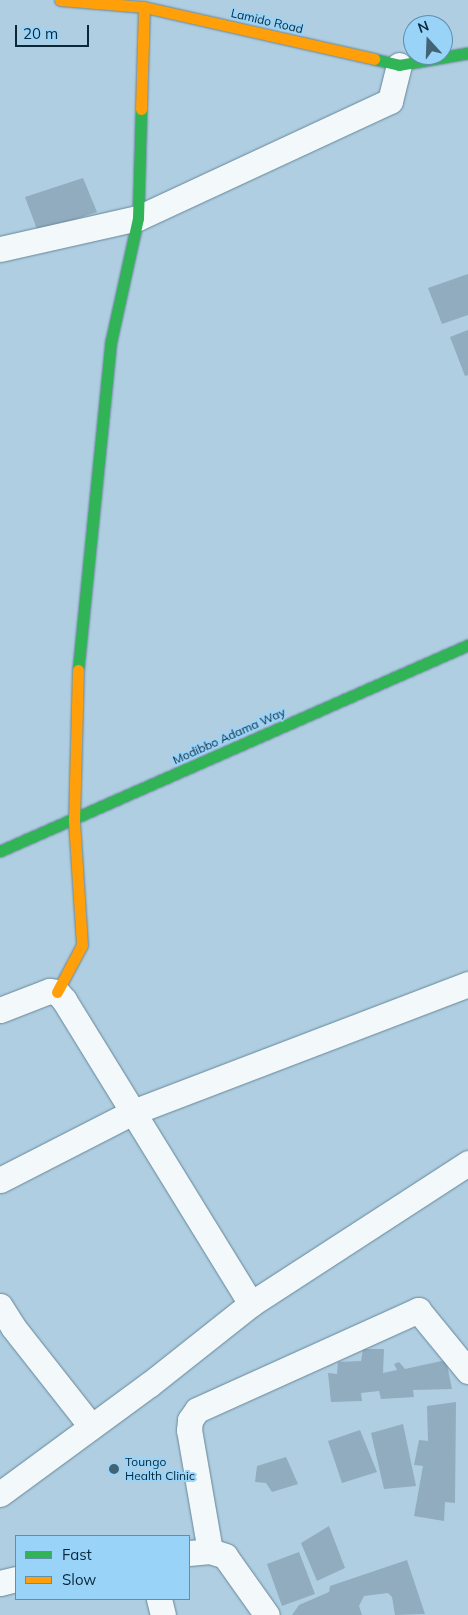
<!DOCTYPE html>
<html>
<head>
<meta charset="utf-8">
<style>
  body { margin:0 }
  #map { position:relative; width:468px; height:1615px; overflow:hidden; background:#afcee2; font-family:Mulish,sans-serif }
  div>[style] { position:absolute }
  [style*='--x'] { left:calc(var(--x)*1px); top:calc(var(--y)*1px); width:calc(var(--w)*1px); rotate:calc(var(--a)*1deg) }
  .building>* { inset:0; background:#90acbe }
  .roads { filter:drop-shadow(0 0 1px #688798) drop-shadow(0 0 1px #688798) }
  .street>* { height:25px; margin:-12.5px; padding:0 12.5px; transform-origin:12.5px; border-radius:12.5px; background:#f3f8fb }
  .fast>* { height:11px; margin:-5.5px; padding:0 5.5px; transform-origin:5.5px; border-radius:5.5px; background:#30b455 }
  .slow>* { height:11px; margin:-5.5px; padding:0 5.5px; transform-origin:5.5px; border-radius:5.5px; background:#ff9f0a }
  .dots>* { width:14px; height:14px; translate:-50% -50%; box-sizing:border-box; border:2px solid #99d3f8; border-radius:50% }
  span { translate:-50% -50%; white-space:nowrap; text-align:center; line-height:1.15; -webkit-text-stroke:4px #99d3f8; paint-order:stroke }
  .street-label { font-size:12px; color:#08293b }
  .poi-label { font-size:12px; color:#08293b }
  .left { translate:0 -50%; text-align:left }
  .legend { position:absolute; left:15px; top:1535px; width:175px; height:65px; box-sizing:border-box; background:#99d3f8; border:1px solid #5f8fac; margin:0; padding:6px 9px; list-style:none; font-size:15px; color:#08293b }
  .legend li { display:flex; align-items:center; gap:10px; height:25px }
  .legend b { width:25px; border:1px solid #5f8fac }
  .north { position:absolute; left:403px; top:15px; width:50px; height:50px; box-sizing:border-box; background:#99d3f8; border:1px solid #5f8fac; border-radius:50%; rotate:340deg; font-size:14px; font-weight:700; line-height:20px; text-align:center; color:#08293b }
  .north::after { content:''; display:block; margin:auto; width:18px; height:22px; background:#426375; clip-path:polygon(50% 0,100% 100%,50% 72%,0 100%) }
  .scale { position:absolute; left:15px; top:25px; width:74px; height:22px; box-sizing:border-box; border:2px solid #08293b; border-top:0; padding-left:6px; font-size:15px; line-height:18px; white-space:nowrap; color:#08293b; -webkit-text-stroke:4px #99d3f8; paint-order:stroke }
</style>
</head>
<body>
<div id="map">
  <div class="building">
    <i style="clip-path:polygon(83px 178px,97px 212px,38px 232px,25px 197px)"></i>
    <i style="clip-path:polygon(468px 274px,468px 315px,442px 324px,428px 288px)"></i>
    <i style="clip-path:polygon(468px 330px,468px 375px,465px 376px,450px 337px)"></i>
    <i style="clip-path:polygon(363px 1349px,384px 1349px,383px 1373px,397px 1370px,394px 1364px,399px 1362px,405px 1369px,446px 1360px,452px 1389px,413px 1390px,414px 1397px,381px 1399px,379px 1391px,361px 1393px,362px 1401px,331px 1402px,328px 1373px,337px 1374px,338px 1362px,361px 1361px)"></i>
    <i style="clip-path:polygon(456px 1402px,455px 1503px,445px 1502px,444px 1521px,414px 1516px,423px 1466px,414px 1465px,419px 1440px,428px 1441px,427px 1406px)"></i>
    <i style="clip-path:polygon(403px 1424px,416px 1486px,384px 1489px,371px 1433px)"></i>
    <i style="clip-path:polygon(360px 1430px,377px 1472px,342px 1483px,328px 1441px)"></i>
    <i style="clip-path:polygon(286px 1457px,298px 1484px,272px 1492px,266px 1483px,255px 1482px,257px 1466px)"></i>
    <i style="clip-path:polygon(329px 1526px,345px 1568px,317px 1581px,301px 1543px)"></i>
    <i style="clip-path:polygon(299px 1552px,315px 1594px,282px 1606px,267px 1564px)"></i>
    <i style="clip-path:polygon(407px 1560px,425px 1614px,395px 1615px,392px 1597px,388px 1593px,364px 1596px,359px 1606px,362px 1615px,292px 1615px,299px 1605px,329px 1592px,330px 1586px)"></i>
  </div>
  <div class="roads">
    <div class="street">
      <i style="--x:0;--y:249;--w:141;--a:-12.7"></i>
      <i style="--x:138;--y:218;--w:278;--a:-24.9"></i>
      <i style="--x:390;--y:101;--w:37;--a:-76"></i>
      <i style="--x:0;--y:1010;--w:53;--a:-21.2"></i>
      <i style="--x:49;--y:991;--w:8;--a:7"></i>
      <i style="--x:57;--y:992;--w:11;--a:49"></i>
      <i style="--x:64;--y:1000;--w:357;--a:58.4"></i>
      <i style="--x:0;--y:1180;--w:149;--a:-27.1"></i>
      <i style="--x:133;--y:1112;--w:359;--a:-20.9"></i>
      <i style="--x:0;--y:1306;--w:25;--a:58"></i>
      <i style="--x:13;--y:1327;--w:126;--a:51.8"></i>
      <i style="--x:0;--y:1494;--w:186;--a:-36.3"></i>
      <i style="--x:150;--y:1384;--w:129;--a:-38.4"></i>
      <i style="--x:251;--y:1304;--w:259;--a:-33"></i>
      <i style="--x:210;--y:1551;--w:123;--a:-99.8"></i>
      <i style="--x:189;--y:1430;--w:10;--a:-84"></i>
      <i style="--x:190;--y:1420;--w:12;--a:-55"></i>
      <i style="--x:197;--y:1410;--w:243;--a:-24.3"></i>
      <i style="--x:418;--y:1310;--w:79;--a:50.7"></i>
      <i style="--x:189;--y:1553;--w:21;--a:-5"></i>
      <i style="--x:210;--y:1551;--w:16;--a:18"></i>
      <i style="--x:225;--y:1556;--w:72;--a:54.6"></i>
      <i style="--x:0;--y:1583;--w:16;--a:-14"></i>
      <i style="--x:159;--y:1599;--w:16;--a:76"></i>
    </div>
    <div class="fast">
      <i style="--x:374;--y:59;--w:26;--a:13"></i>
      <i style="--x:399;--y:65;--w:70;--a:-9.9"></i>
      <i style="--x:78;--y:670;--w:331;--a:-84.3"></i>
      <i style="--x:111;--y:341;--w:126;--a:-77.6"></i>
      <i style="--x:138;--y:218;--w:109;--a:-88.4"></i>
      <i style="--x:0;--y:851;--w:511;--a:-23.76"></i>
    </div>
    <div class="slow">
      <i style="--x:60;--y:0;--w:84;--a:4.8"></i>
      <i style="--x:144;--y:7;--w:236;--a:12.7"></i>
      <i style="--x:141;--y:109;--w:102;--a:-88.3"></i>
      <i style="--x:57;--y:992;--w:53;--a:-62"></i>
      <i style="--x:82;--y:945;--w:124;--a:-93.7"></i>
      <i style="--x:74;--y:821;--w:151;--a:-88.5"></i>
    </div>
  </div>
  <div class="dots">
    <i style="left:114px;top:1469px;background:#426375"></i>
  </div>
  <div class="street-label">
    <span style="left:267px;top:21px;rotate:13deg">Lamido Road</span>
    <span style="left:229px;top:736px;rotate:-24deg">Modibbo Adama Way</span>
  </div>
  <div class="poi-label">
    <span class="left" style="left:125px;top:1469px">Toungo<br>Health Clinic</span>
  </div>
  <ul class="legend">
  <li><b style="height:6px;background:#30b455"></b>Fast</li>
  <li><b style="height:6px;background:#ff9f0a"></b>Slow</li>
  </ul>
  <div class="north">N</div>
  <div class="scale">20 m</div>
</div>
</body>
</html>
